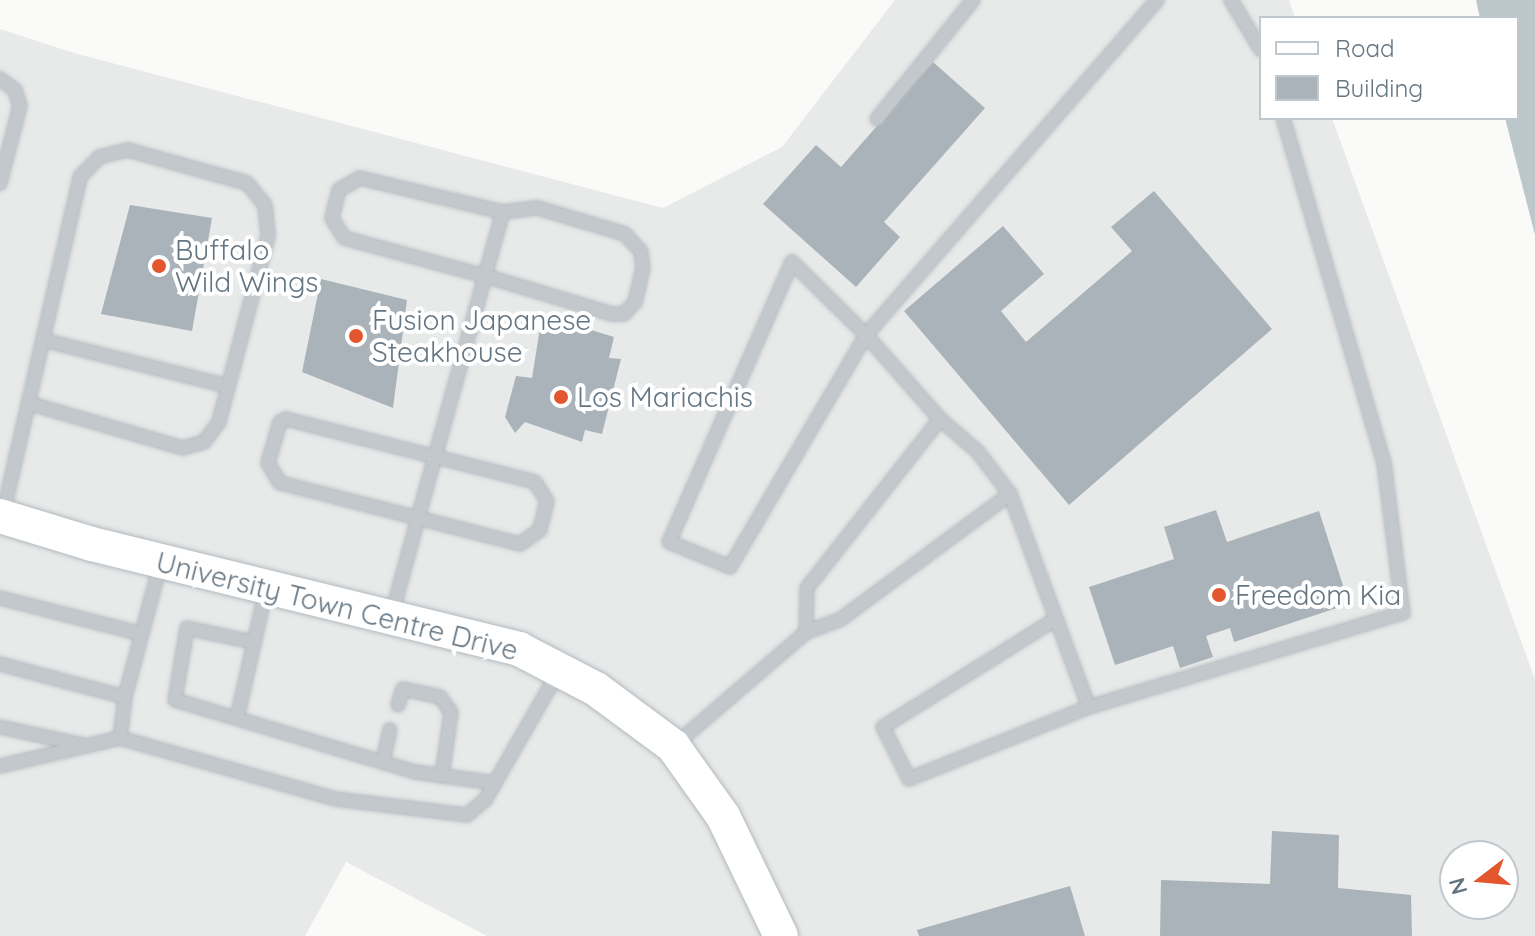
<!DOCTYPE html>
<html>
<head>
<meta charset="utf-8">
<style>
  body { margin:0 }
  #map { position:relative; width:1535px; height:936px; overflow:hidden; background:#fafaf8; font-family:Quicksand,sans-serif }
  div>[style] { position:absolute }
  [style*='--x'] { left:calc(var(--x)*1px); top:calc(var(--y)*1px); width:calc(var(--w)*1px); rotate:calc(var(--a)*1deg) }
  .built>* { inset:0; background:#e8e9e9 }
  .water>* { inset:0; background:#bbc7cb }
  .building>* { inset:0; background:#aab3b9 }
  .roads { filter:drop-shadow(0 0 2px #b3babf) drop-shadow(0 0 2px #b3babf) }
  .lane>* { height:12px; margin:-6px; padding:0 6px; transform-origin:6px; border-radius:6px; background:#c3c8cc }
  .secondary>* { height:34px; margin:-17px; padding:0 17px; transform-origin:17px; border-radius:17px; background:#fff }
  .dots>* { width:22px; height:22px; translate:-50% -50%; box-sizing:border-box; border:4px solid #fff; border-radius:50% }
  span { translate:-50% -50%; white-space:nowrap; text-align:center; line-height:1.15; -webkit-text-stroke:8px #fff; paint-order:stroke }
  .poi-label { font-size:28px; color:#657683 }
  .left { translate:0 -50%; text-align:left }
  .street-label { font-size:28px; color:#657683 }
  .legend { position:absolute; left:1259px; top:16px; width:260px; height:104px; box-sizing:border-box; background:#fff; border:2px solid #c1c8cd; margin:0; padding:10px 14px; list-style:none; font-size:24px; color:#657683 }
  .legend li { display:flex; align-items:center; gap:16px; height:40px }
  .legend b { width:40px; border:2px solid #c1c8cd }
  .north { position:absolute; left:1439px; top:840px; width:80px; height:80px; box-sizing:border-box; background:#fff; border:2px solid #c1c8cd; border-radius:50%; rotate:254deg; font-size:22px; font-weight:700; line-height:32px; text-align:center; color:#657683 }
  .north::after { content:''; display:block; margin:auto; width:28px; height:36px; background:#e4572e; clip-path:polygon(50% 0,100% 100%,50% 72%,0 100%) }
</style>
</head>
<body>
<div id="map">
  <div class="built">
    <i style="clip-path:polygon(evenodd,895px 0,1289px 0,1295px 18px,1261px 18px,1261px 118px,1332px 118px,1535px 680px,1535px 936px,487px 936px,346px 862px,305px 936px,0 936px,0 29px,74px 53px,663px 208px,782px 147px,895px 0,1455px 856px,1503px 856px,1503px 904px,1455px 904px,1455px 856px)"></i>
  </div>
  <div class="water">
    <i style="clip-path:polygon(1476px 0,1535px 0,1535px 235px,1505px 118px,1517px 118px,1517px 18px,1480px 18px)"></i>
  </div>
  <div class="building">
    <i style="clip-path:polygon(933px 62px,985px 108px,884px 222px,900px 237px,856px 287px,763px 204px,816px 145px,841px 167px)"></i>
    <i style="clip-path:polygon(1154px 191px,1272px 329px,1069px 505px,904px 311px,1003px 226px,1044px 274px,1001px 311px,1026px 342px,1132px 251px,1111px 227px)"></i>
    <i style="clip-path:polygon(130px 205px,212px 218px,192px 331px,101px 314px)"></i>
    <i style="clip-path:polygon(321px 279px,407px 300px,393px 408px,302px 372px)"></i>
    <i style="clip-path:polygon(542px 315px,614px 337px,609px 358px,621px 359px,602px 434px,585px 430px,582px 442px,525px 422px,515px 433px,505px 417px,516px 376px,532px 378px)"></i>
    <i style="clip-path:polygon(1216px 510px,1227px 542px,1319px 511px,1349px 604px,1234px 642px,1230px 628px,1206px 636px,1213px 657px,1180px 668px,1173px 646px,1115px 665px,1089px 587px,1174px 559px,1164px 527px)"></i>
    <i style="clip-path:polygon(1272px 831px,1339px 835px,1338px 888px,1411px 895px,1412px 936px,1160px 936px,1161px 880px,1270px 884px)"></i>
    <i style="clip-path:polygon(1070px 886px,1085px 936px,919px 936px,917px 930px)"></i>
  </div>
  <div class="roads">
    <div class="lane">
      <i style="--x:1231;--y:0;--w:58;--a:59"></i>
      <i style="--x:0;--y:79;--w:19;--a:36"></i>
      <i style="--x:15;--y:90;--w:17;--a:73"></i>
      <i style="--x:20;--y:106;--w:80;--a:104.6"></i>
      <i style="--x:877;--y:119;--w:153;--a:-51.1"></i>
      <i style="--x:43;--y:340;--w:191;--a:14"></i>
      <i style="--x:286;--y:419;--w:257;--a:14.2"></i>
      <i style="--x:535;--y:482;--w:22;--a:58"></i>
      <i style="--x:547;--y:501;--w:30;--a:104"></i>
      <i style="--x:540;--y:530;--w:24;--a:145"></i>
      <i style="--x:520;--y:544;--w:248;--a:-165.7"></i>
      <i style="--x:280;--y:483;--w:23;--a:-121"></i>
      <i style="--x:268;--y:463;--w:43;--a:-73.7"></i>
      <i style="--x:280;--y:422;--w:7;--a:-27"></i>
      <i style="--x:940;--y:419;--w:112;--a:-131.4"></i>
      <i style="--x:866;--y:335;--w:104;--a:-135.4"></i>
      <i style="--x:792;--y:262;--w:306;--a:113.7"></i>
      <i style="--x:669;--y:542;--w:66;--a:22.3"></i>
      <i style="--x:730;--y:567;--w:269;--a:-59.6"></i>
      <i style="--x:866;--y:335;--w:444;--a:-49"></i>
      <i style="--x:1010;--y:494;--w:227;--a:69.7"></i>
      <i style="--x:1089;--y:707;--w:194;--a:158.2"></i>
      <i style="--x:909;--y:779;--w:58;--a:-116.6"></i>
      <i style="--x:883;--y:727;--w:204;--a:-32"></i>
      <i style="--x:3;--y:514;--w:346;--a:-77.1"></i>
      <i style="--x:80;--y:177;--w:28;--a:-46"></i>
      <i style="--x:99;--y:157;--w:30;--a:-14"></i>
      <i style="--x:128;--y:150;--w:123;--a:15.5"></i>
      <i style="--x:247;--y:183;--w:28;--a:51"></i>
      <i style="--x:265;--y:205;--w:31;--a:84"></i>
      <i style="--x:268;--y:236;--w:192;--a:104.8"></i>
      <i style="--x:219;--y:422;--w:25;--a:127"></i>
      <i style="--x:204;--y:442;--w:22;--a:164"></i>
      <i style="--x:183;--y:448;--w:161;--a:-163.8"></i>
      <i style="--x:0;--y:598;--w:146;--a:14.2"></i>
      <i style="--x:392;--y:614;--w:99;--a:-74.8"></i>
      <i style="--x:418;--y:518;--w:251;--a:-74.5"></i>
      <i style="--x:485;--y:276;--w:66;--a:-74.3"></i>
      <i style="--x:503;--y:212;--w:35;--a:-7"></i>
      <i style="--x:538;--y:208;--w:91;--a:16.6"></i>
      <i style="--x:625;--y:234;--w:24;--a:48"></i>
      <i style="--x:641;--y:252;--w:16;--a:83"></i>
      <i style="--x:643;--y:268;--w:35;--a:103"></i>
      <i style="--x:635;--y:302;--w:16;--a:133"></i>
      <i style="--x:624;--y:314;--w:12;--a:180"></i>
      <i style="--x:612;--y:314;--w:133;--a:-163.3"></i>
      <i style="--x:485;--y:276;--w:146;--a:-164.9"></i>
      <i style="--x:344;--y:238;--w:23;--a:-121"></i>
      <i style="--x:332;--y:218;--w:29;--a:-76"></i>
      <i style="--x:339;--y:190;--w:24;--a:-30"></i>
      <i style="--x:360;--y:178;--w:147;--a:13.4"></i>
      <i style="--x:253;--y:642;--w:67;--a:-168"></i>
      <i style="--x:187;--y:628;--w:73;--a:99.5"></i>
      <i style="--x:175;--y:700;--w:251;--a:16.7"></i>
      <i style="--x:415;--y:772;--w:81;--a:7.8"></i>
      <i style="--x:0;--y:664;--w:129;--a:14.8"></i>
      <i style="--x:125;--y:697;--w:140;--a:-75.1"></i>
      <i style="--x:398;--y:705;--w:17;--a:-73"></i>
      <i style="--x:403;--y:689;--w:38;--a:12"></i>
      <i style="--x:440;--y:697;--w:19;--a:54"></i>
      <i style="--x:451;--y:712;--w:65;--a:98"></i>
      <i style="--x:1089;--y:707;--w:328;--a:-16.7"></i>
      <i style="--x:1403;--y:613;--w:151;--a:-97.2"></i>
      <i style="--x:1384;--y:463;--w:359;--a:-106.3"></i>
      <i style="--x:237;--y:718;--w:131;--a:-77.2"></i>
      <i style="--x:0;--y:727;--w:89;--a:12.3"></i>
      <i style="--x:120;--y:738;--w:224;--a:15.8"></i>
      <i style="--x:336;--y:799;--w:132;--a:7"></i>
      <i style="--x:467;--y:815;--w:23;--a:-40"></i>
      <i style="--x:485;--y:800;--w:149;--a:-60.2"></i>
      <i style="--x:676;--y:744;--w:172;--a:-40.7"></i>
      <i style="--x:806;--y:632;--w:37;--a:-20"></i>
      <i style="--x:841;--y:619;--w:210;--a:-36.5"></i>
      <i style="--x:1010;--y:494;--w:53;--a:-127.3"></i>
      <i style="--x:978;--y:452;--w:50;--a:-139"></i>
      <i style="--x:940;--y:419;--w:215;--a:128.2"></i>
      <i style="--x:807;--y:588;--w:44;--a:91.3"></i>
      <i style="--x:383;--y:762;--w:33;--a:-78"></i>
      <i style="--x:0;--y:766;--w:123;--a:-13.1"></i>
      <i style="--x:120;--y:738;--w:41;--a:-83"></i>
    </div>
    <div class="secondary">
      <i style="--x:0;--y:516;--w:96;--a:16.9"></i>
      <i style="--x:92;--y:544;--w:440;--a:13.8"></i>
      <i style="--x:519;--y:649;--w:87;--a:27.5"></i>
      <i style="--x:596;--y:689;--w:96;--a:36.5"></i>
      <i style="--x:673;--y:746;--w:86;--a:54.5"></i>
      <i style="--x:723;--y:816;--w:133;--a:64.2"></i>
    </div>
  </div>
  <div class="dots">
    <i style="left:159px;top:266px;background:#e4572e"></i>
    <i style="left:356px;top:336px;background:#e4572e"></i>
    <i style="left:561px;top:397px;background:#e4572e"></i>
    <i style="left:1219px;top:595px;background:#e4572e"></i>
  </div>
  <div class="poi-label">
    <span class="left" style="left:175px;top:266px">Buffalo<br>Wild Wings</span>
    <span class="left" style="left:372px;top:336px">Fusion Japanese<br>Steakhouse</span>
    <span class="left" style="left:577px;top:397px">Los Mariachis</span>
    <span class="left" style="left:1235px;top:595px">Freedom Kia</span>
  </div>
  <div class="street-label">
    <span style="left:337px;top:606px;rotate:14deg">University Town Centre Drive</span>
  </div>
  <ul class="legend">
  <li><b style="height:10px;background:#fff"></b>Road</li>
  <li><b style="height:22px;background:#aab3b9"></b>Building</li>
  </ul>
  <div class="north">N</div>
</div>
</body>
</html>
